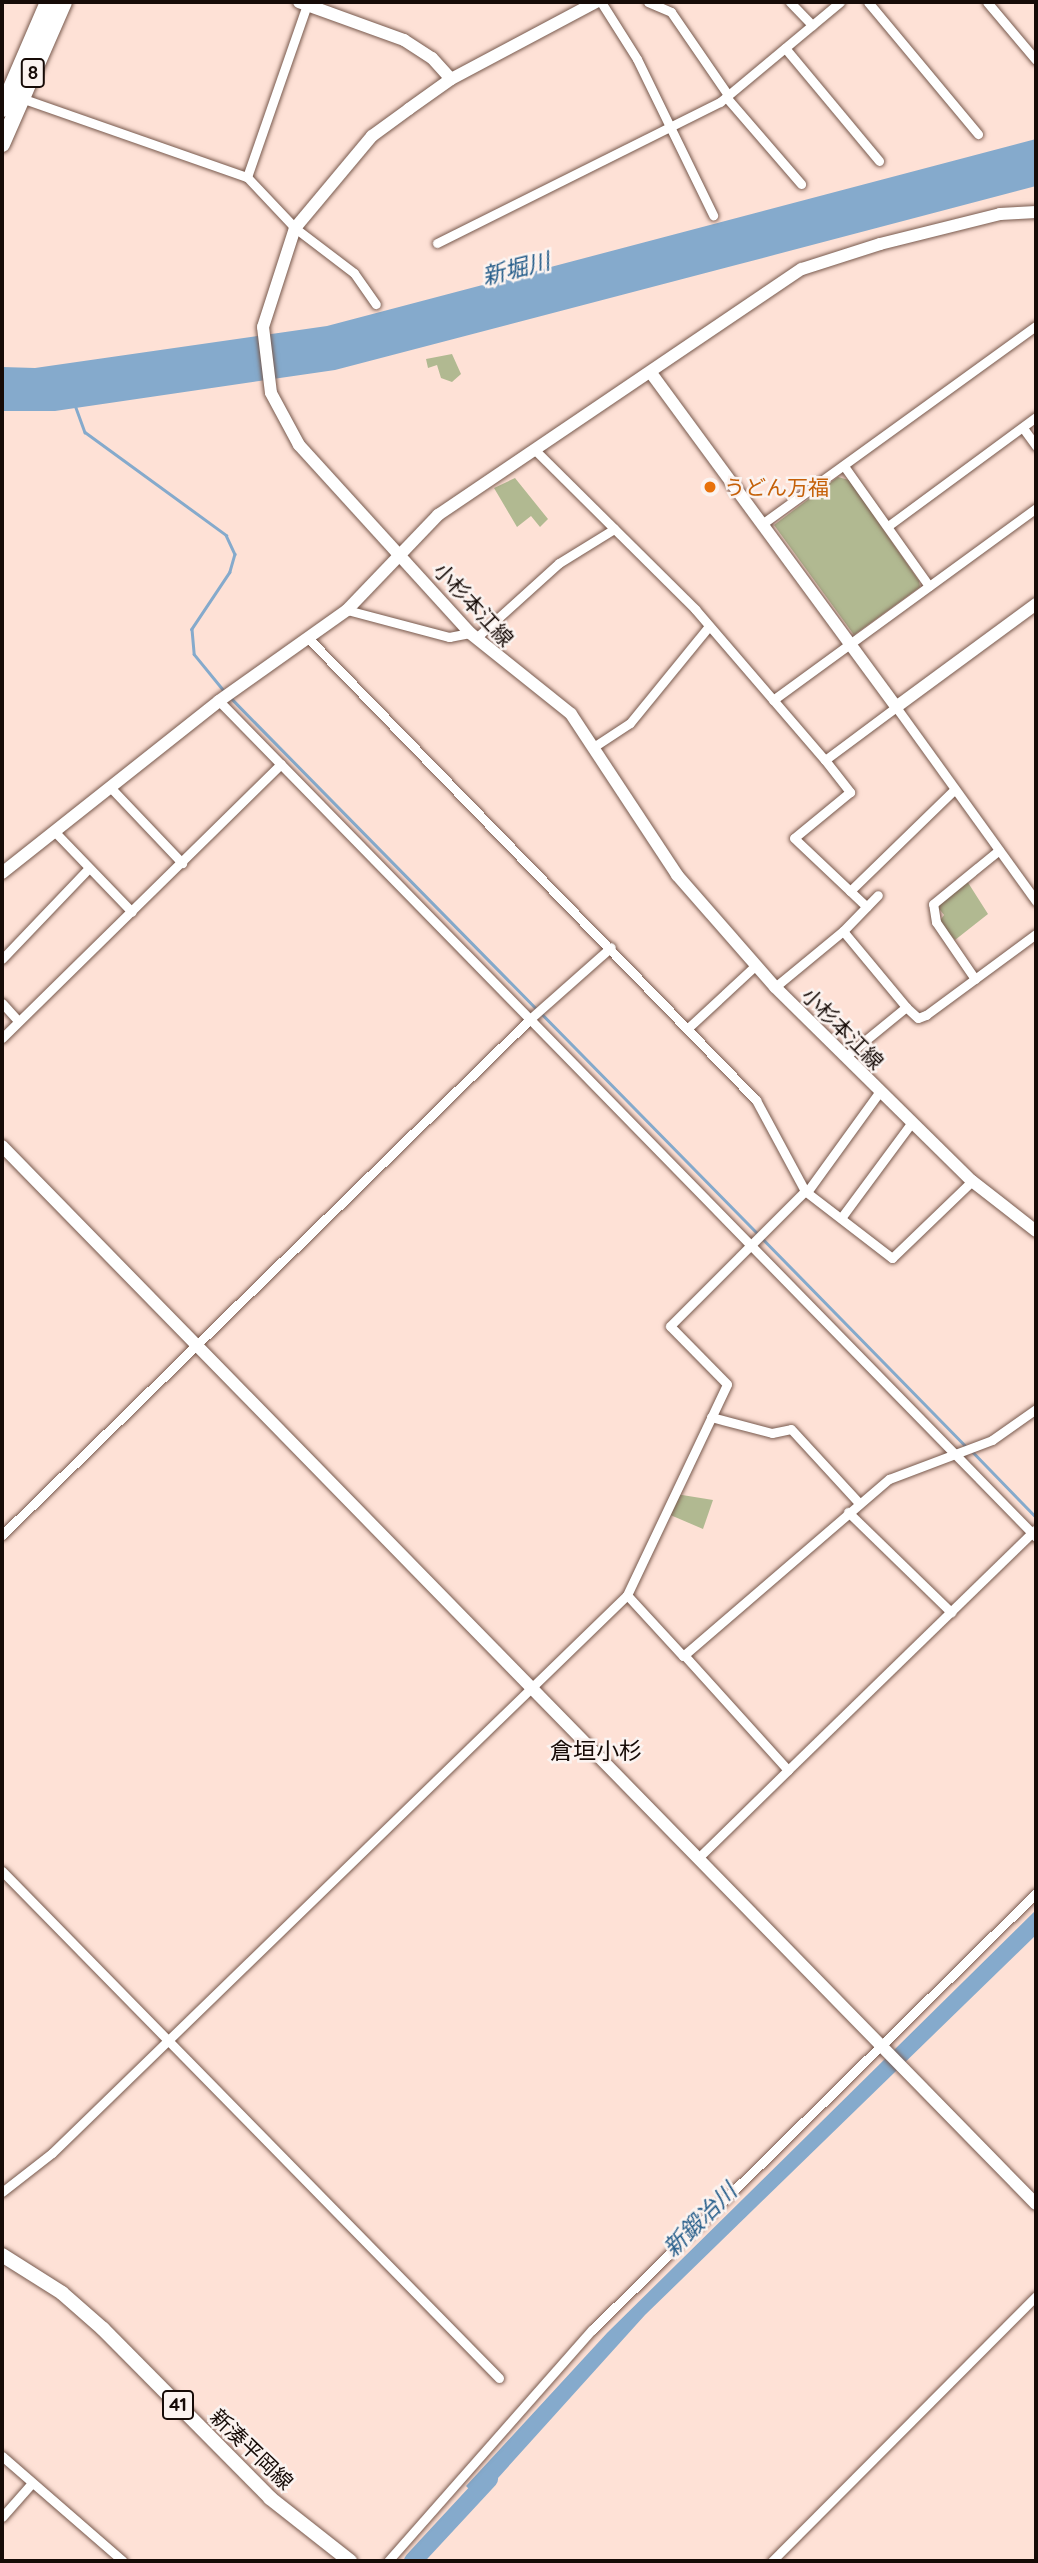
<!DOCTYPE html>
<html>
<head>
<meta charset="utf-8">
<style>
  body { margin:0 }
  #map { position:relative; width:1038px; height:2563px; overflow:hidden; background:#fee1d6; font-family:Quicksand,"Noto Sans JP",sans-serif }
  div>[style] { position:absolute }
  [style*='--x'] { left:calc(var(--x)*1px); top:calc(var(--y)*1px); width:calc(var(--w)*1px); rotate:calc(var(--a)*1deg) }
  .green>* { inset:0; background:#b1b991 }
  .water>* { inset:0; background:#85aacc }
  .stream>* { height:2.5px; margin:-1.25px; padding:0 1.25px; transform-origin:1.25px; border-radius:1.25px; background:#85aacc }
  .river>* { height:18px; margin:-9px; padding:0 9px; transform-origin:9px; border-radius:9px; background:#85aacc }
  .roads { filter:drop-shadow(0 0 2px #77594d) drop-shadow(0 0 2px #77594d) }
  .street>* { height:9px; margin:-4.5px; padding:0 4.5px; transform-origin:4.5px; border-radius:4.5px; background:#fff }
  .secondary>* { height:12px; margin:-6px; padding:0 6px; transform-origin:6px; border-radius:6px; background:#fff }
  .primary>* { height:14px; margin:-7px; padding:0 7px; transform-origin:7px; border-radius:7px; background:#fff }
  .highway>* { height:16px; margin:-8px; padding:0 8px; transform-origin:8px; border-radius:8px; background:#fff }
  .dots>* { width:19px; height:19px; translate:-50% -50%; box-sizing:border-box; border:4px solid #fbf3f0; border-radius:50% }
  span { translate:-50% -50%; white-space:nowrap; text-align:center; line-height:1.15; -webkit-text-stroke:5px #fbf3f0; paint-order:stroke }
  .shield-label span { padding:2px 5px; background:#fbf3f0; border:2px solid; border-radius:5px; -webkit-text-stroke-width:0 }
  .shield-label { font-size:19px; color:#160b07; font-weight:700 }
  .food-label { font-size:21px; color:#c56008 }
  .left { translate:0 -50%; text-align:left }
  .street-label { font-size:21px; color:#160b07 }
  .water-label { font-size:23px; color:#245c89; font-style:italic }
  .neighbourhood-label { font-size:23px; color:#160b07 }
  .frame { position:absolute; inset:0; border:4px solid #160b07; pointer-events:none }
</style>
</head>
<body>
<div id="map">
  <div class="green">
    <i style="clip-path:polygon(452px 354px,461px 374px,452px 382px,441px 378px,437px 365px,428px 368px,426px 359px)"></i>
    <i style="clip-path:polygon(838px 477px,849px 480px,919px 581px,920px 587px,854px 635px,774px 525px)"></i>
    <i style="clip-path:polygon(515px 478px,548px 519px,540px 527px,531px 516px,517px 527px,494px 488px)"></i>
    <i style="clip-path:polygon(967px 881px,988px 914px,955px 940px,939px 922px,944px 915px,937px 906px)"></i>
    <i style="clip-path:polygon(676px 1494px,713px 1500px,703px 1529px,668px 1514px)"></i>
  </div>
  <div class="water">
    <i style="clip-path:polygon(1036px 139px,1036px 186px,736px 265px,335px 370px,55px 411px,2px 411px,2px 367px,35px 368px,327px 326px)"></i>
    <i style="clip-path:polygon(1036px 1910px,1036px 1935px,645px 2315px,479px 2499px,466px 2486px,607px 2333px)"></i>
  </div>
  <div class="stream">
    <i style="--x:75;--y:405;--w:29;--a:70"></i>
    <i style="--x:85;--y:432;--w:175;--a:36.1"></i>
    <i style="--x:226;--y:535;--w:21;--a:65"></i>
    <i style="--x:235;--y:554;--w:19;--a:106"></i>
    <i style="--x:230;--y:572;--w:69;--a:123.7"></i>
    <i style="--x:192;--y:629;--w:25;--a:85"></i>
    <i style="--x:194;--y:654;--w:49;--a:50.8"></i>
    <i style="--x:232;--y:699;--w:435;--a:45.5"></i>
    <i style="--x:541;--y:1013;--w:308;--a:45.5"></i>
    <i style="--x:762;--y:1238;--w:291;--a:45.6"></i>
    <i style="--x:971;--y:1450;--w:93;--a:45.9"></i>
  </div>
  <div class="river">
    <i style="--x:413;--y:2561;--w:112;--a:-47.2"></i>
  </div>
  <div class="roads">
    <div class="street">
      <i style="--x:601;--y:2;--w:67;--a:57.7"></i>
      <i style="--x:637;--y:59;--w:174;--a:64"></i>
      <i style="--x:648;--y:2;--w:25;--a:23"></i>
      <i style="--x:671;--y:12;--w:101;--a:55.5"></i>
      <i style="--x:790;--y:2;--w:32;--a:46"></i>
      <i style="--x:868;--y:2;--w:172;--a:50.2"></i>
      <i style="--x:987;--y:2;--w:76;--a:49.8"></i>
      <i style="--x:785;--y:48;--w:147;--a:50.2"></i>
      <i style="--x:726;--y:97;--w:115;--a:49.2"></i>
      <i style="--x:21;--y:98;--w:239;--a:19.3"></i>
      <i style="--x:247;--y:177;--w:70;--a:46.7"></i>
      <i style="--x:295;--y:228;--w:74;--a:37.3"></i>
      <i style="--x:354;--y:273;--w:38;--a:55"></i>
      <i style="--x:247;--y:177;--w:185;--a:-70.8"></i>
      <i style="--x:437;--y:243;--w:316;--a:-26.5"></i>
      <i style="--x:720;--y:102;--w:156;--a:-39.8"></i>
      <i style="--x:1023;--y:428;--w:22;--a:54"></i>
      <i style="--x:537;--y:452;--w:223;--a:44.8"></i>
      <i style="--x:695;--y:609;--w:199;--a:49.3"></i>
      <i style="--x:825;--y:760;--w:89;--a:-36.7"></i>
      <i style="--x:896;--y:707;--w:239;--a:54.2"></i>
      <i style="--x:844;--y:466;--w:147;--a:54.7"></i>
      <i style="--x:762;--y:524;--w:338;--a:-35.9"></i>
      <i style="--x:888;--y:526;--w:184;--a:-36.4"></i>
      <i style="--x:347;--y:610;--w:106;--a:14.8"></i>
      <i style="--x:449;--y:637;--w:21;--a:-11"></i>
      <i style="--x:476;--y:638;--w:112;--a:-42.1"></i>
      <i style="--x:559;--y:563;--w:65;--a:-31.7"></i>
      <i style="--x:310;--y:640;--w:641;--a:45.89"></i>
      <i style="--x:756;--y:1100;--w:103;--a:61.7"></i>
      <i style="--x:805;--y:1191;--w:110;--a:37.6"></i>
      <i style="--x:892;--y:1258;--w:111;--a:-43.9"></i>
      <i style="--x:773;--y:700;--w:326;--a:-36.1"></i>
      <i style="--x:219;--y:701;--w:1169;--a:45.66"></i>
      <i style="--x:592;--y:748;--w:45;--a:-33.3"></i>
      <i style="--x:630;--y:723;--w:125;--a:-50.8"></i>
      <i style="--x:825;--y:760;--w:41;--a:52"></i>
      <i style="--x:850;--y:792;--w:72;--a:140.6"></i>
      <i style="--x:794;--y:838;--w:100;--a:43.4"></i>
      <i style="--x:110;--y:787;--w:105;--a:46.5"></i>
      <i style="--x:54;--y:831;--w:112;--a:46.1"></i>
      <i style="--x:850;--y:891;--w:146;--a:-44.2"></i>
      <i style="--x:843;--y:931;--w:50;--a:-45.8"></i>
      <i style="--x:2;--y:959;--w:126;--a:-46.3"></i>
      <i style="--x:975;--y:979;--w:69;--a:-124.4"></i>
      <i style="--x:936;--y:922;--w:18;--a:-99"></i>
      <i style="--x:933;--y:904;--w:85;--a:-39.3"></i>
      <i style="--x:775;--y:987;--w:88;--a:-39.5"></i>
      <i style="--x:843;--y:931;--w:99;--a:50.3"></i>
      <i style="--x:2;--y:1003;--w:24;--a:48"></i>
      <i style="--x:688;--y:1028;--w:93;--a:-42.8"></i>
      <i style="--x:2;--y:1038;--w:391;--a:-44.5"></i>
      <i style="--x:845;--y:1057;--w:79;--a:-39.3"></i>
      <i style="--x:906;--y:1007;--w:16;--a:43"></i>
      <i style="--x:918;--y:1018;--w:9;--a:-21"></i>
      <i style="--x:926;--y:1015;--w:137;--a:-36.4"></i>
      <i style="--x:807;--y:1192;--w:125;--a:-54.1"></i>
      <i style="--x:841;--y:1218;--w:119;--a:-53.5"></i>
      <i style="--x:711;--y:1417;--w:63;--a:14.7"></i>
      <i style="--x:772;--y:1433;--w:19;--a:-12"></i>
      <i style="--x:791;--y:1429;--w:100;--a:47.4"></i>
      <i style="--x:848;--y:1512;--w:144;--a:44.2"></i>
      <i style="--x:2;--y:1535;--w:738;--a:-44.34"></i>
      <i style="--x:530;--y:1019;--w:108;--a:-41.6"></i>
      <i style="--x:627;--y:1595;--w:83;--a:47.4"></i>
      <i style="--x:683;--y:1656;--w:272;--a:-40.7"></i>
      <i style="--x:889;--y:1479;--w:110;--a:-20.7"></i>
      <i style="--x:992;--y:1440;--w:54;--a:-35.2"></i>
      <i style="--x:684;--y:1655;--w:155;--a:47.9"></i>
      <i style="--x:788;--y:1770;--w:126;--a:135.6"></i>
      <i style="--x:788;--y:1770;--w:344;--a:-44.2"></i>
      <i style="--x:2;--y:1871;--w:710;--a:45.57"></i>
      <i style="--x:2;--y:2192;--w:63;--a:-38"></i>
      <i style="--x:52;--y:2153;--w:801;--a:-44.14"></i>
      <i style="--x:627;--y:1595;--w:233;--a:-64.6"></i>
      <i style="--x:727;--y:1384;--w:81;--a:-134.5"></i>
      <i style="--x:670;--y:1326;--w:191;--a:-45"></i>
      <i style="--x:2;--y:2456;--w:160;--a:41"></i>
      <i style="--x:2;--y:2517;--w:45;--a:-48.6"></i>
      <i style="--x:388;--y:2561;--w:308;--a:-48.6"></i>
      <i style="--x:592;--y:2330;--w:623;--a:-44.54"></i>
      <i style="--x:772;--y:2561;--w:374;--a:-45.1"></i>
    </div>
    <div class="secondary">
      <i style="--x:299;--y:2;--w:112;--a:19.9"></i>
      <i style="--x:404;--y:40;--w:33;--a:33"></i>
      <i style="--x:432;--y:58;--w:28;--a:48"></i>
      <i style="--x:596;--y:2;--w:164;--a:152"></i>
      <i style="--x:451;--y:79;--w:52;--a:144.5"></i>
      <i style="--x:409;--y:109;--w:46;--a:143.9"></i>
      <i style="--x:372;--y:136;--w:120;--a:129.9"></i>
      <i style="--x:295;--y:228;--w:104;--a:107.9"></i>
      <i style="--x:263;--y:327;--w:66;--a:83.1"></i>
      <i style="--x:271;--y:393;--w:59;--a:61.7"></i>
      <i style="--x:299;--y:445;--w:254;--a:47.7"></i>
      <i style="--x:470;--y:633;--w:129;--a:38.7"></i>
      <i style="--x:571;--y:714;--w:193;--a:56.6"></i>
      <i style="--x:677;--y:875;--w:149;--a:48.8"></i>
      <i style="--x:775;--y:987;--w:276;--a:44.6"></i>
      <i style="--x:972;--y:1181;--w:81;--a:38"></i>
      <i style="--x:651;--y:373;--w:414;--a:53.7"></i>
      <i style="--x:896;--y:707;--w:174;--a:-36.3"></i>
      <i style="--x:2;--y:873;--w:277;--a:-38.4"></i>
      <i style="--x:219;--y:701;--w:157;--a:-35.4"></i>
      <i style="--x:347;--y:610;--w:132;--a:-46.2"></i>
      <i style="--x:438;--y:515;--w:439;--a:-34.1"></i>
      <i style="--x:802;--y:269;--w:82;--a:-17.8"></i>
      <i style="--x:880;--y:244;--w:124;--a:-14"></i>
      <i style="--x:1000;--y:214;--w:36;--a:-3"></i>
      <i style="--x:2;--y:1146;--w:1479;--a:45.66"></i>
    </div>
    <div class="primary">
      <i style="--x:2;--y:2255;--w:71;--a:32.3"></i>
      <i style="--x:62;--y:2293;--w:55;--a:41.3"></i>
      <i style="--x:103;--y:2329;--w:238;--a:45.3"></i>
      <i style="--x:270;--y:2498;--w:102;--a:38.2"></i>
    </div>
    <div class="highway">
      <i style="--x:2;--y:109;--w:116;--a:-66.7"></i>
      <i style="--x:2;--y:144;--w:155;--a:-66.4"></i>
    </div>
  </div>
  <div class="dots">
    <i style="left:710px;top:487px;background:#e8710a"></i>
  </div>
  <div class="shield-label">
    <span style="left:33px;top:73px">8</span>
    <span style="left:178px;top:2405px">41</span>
  </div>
  <div class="food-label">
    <span class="left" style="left:724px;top:487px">うどん万福</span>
  </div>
  <div class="street-label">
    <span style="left:474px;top:604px;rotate:47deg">小杉本江線</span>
    <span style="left:843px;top:1028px;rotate:45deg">小杉本江線</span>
    <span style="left:252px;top:2449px;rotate:44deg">新湊平岡線</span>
  </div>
  <div class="water-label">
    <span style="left:516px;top:269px;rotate:-14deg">新堀川</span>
    <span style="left:700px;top:2220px;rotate:-45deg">新鍛冶川</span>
  </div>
  <div class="neighbourhood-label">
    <span style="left:596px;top:1751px">倉垣小杉</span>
  </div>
  <div class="frame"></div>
</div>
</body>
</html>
